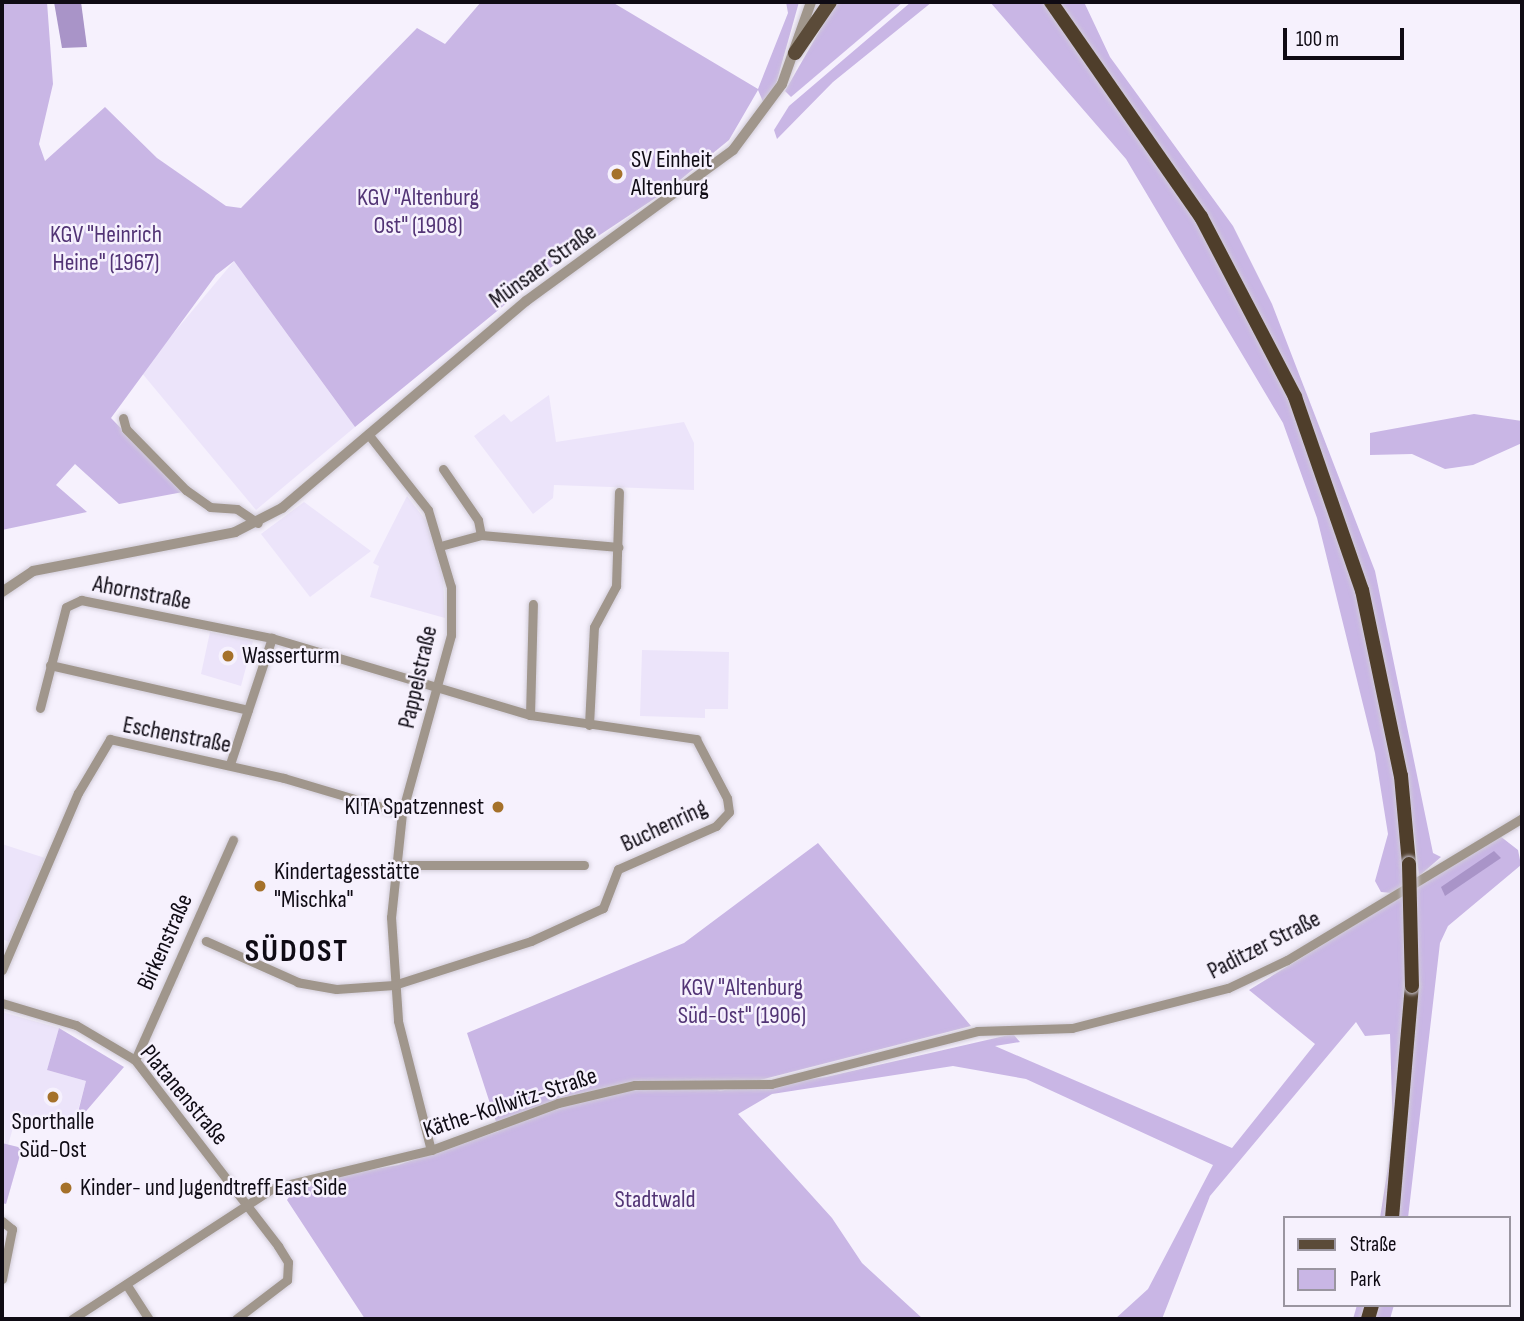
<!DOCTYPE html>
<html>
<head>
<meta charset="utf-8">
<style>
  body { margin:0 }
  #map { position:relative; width:1524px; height:1321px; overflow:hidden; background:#f6f1fd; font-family:"Sofia Sans Condensed",sans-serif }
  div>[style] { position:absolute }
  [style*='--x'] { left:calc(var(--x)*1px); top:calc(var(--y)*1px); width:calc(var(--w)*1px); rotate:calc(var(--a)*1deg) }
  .built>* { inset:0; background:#ece4fa }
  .green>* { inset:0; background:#c9b6e5 }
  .water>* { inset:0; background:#a994c8 }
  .roads { filter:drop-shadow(0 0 2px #d1ccd8) drop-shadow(0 0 2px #d1ccd8) }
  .minor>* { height:9px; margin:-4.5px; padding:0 4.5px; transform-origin:4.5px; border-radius:4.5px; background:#a0968c }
  .tertiary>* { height:10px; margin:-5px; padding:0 5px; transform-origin:5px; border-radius:5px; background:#a0968c }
  .primary>* { height:14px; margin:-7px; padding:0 7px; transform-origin:7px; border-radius:7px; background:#5b4b39 }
  .trunk>* { height:14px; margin:-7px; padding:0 7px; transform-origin:7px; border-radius:7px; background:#4f3e2b }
  .bridges { filter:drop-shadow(0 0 2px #d1ccd8) drop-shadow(0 0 2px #d1ccd8) }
  .trunk-bridge>* { height:14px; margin:-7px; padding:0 7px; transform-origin:7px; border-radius:7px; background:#4f3e2b }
  .dots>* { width:19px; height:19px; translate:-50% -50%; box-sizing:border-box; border:4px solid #f6f1fd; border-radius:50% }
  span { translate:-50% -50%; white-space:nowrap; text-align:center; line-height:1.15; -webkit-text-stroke:5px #f6f1fd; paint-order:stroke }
  .poi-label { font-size:24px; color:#0f0b14 }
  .left { translate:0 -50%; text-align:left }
  .right { translate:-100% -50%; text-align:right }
  .park-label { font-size:24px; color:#523475 }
  .street-label { font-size:24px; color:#0f0b14 }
  .district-label { font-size:32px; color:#0f0b14; font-weight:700; letter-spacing:2px }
  .frame { position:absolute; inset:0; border:4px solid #0f0b14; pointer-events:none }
  .legend { position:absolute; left:1283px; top:1216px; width:228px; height:91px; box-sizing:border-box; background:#f6f1fd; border:2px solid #9a95a0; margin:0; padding:9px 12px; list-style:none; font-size:21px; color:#0f0b14 }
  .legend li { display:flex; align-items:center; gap:14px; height:35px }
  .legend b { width:35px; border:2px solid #9a95a0 }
  .scale { position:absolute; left:1283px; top:28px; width:121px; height:32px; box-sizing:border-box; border:4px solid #0f0b14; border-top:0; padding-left:9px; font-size:21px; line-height:24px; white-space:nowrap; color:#0f0b14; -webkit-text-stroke:5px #f6f1fd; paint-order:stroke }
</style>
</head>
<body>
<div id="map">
  <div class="built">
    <i style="clip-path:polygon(234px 261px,355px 427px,256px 510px,141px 372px)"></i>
    <i style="clip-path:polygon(549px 395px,556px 442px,684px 422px,694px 443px,694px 490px,554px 485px,553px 498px,533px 514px,474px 436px,504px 414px,511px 422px)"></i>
    <i style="clip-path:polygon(407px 496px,430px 526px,443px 575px,445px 618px,370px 597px,379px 566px,373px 563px)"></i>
    <i style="clip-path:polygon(304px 502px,371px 551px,310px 597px,261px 534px)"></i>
    <i style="clip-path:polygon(210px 632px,253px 641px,241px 686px,201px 674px)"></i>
    <i style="clip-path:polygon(642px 650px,729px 652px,728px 709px,705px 709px,705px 718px,640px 716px)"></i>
    <i style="clip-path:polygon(2px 844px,45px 858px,9px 942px,2px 939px)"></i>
    <i style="clip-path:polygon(2px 1012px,59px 1028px,47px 1070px,86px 1081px,73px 1129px,17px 1114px,8px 1145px,22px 1148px,6px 1204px)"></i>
  </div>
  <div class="green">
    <i style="clip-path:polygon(2px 2px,47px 2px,53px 84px,39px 144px,45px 161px,105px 107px,157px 158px,226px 206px,241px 208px,417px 28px,445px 44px,481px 2px,612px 2px,758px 89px,788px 13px,786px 2px,799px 2px,776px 84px,764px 104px,758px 90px,729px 140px,669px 189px,550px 268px,355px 427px,234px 261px,216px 275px,111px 418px,183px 492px,119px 504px,75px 464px,56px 485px,87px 512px,2px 530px)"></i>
    <i style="clip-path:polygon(836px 2px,903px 2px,791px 97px,785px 91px)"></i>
    <i style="clip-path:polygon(911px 2px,932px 2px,833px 82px,777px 139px,774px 130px,789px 106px)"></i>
    <i style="clip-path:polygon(990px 2px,1043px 2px,1196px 220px,1289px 400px,1357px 592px,1395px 776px,1403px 865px,1402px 886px,1391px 893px,1381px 892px,1375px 881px,1388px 834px,1375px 753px,1317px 518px,1283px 423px,1126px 159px)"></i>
    <i style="clip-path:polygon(1058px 2px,1084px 2px,1110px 57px,1233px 226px,1272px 304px,1375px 571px,1433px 853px,1441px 857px,1419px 876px,1407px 775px,1368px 589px,1300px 395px,1206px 214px)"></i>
    <i style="clip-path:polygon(1474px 414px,1522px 421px,1522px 443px,1473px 465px,1445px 469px,1412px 454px,1370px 455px,1370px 433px)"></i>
    <i style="clip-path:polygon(1500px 836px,1518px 850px,1521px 865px,1448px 926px,1440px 943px,1408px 1218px,1380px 1218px,1393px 1135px,1390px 1034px,1365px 1036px,1356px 1022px,1210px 1196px,1162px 1319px,1115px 1319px,1148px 1289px,1213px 1165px,1026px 1079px,953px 1066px,772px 1094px,738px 1114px,832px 1218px,862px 1263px,923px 1319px,365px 1319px,287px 1200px,299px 1182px,398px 1165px,499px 1131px,467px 1033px,684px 943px,818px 843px,971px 1026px,717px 1091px,826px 1077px,1013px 1034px,1020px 1042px,995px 1046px,1232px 1148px,1315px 1044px,1249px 990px)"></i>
    <i style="clip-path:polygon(59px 1028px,124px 1067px,75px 1124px,86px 1081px,47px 1070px)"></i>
    <i style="clip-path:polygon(2px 1143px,22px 1148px,6px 1204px,2px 1203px)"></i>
    <i style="clip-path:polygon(1357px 1305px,1394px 1305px,1390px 1319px,1353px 1319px)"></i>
  </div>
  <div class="water">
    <i style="clip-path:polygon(54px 2px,81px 2px,87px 47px,62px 48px)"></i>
    <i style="clip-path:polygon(1494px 851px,1501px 858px,1445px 896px,1441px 887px)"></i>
  </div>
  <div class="roads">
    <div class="minor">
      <i style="--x:123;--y:418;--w:11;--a:75"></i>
      <i style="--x:126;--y:429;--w:86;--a:45.5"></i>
      <i style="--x:186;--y:490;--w:29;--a:35"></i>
      <i style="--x:210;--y:507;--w:27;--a:4"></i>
      <i style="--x:237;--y:509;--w:25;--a:34"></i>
      <i style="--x:368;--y:434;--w:97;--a:51.7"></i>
      <i style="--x:428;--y:510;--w:80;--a:73.4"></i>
      <i style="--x:451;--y:587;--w:48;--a:90"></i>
      <i style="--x:451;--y:635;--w:185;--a:105.4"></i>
      <i style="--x:402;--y:813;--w:105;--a:96"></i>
      <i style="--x:391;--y:917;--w:104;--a:86.1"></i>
      <i style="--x:398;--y:1021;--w:133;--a:75.7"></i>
      <i style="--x:443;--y:469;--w:62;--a:55.5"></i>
      <i style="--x:478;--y:520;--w:15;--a:79"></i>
      <i style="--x:444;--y:545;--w:38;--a:-15"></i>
      <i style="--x:481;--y:535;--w:138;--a:5"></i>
      <i style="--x:50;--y:665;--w:203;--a:12.8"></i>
      <i style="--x:40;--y:708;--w:104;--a:-75.6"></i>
      <i style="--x:66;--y:607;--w:17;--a:-25"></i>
      <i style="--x:81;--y:600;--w:195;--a:11.3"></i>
      <i style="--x:272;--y:638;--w:269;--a:16.6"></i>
      <i style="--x:530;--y:715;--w:168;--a:8.2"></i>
      <i style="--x:696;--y:739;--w:67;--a:62.3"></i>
      <i style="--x:727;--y:798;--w:14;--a:82"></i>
      <i style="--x:729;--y:812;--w:19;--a:133"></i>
      <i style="--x:716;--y:826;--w:107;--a:156.3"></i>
      <i style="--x:618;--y:869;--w:42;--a:111"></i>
      <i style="--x:603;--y:908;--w:79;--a:155.4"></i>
      <i style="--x:531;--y:941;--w:144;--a:162.2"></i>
      <i style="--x:394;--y:985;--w:58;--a:176.1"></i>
      <i style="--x:336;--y:989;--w:39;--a:-170"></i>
      <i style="--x:298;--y:982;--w:101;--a:-156"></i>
      <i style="--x:530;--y:715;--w:111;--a:-88.5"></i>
      <i style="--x:589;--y:725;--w:98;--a:-87.1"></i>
      <i style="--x:594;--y:627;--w:47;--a:-61.8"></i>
      <i style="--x:616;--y:586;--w:94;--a:-88.2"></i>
      <i style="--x:230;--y:764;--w:133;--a:-71.6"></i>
      <i style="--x:394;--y:865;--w:190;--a:0"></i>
      <i style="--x:2;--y:970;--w:193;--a:-66.8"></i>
      <i style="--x:78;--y:793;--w:63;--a:-59.3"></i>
      <i style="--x:110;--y:739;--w:178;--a:12.6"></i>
      <i style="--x:284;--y:778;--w:123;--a:16.5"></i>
      <i style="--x:2;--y:1003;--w:77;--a:16.6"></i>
      <i style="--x:76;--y:1025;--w:69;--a:30.7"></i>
      <i style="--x:135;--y:1060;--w:235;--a:52.4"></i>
      <i style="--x:278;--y:1246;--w:19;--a:58"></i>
      <i style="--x:288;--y:1262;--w:18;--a:93"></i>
      <i style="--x:287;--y:1280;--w:64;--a:142.6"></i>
      <i style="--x:135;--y:1060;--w:241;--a:-66"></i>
      <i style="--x:2;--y:1221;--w:13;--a:39"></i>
      <i style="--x:12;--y:1229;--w:51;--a:101.3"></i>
      <i style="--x:128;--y:1287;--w:38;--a:57"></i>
      <i style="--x:72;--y:1319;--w:240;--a:-33.1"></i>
      <i style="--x:273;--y:1188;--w:163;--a:-13.5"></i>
      <i style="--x:431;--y:1150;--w:135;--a:-20.3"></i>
      <i style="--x:558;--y:1103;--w:79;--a:-13.2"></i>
      <i style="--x:635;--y:1085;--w:136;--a:-0.4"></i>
      <i style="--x:771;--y:1084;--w:213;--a:-14.4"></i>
      <i style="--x:977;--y:1031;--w:95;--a:-1.8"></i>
      <i style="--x:1072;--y:1028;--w:161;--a:-14.4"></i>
      <i style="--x:1228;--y:988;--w:65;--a:-25.4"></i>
      <i style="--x:1287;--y:960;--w:275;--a:-31.1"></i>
    </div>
    <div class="tertiary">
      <i style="--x:2;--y:592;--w:37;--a:-34"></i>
      <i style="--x:33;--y:571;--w:206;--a:-10.9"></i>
      <i style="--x:235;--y:532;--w:53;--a:-27.1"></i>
      <i style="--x:282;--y:508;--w:320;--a:-40.3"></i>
      <i style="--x:526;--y:301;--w:256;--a:-36.1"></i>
      <i style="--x:733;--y:150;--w:82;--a:-53.4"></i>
      <i style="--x:782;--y:84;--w:87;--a:-70.5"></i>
    </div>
    <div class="primary">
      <i style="--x:795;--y:53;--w:62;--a:-55.5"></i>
    </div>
    <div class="trunk">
      <i style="--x:1051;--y:2;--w:262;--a:55.1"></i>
      <i style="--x:1201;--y:217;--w:203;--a:62.4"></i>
      <i style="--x:1295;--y:397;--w:204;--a:70.9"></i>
      <i style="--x:1362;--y:590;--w:190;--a:78.2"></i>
      <i style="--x:1401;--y:776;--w:88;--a:84.8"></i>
      <i style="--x:1392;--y:1218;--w:233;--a:-85.1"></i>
      <i style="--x:1368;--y:1319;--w:15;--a:-74"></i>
    </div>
  </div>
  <div class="bridges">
    <div class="trunk-bridge">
      <i style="--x:1409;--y:864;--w:122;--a:88.6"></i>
    </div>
  </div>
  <div class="dots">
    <i style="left:617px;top:174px;background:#a5712a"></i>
    <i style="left:228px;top:656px;background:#a5712a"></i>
    <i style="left:498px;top:807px;background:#a5712a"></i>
    <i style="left:260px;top:886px;background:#a5712a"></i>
    <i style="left:53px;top:1097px;background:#a5712a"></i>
    <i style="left:66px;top:1188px;background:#a5712a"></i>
  </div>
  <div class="poi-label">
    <span class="left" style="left:631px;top:174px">SV Einheit<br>Altenburg</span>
    <span class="left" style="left:242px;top:656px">Wasserturm</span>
    <span class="right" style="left:484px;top:807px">KITA Spatzennest</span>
    <span class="left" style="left:274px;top:886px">Kindertagesstätte<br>"Mischka"</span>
    <span style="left:53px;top:1136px">Sporthalle<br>Süd-Ost</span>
    <span class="left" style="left:80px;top:1188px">Kinder- und Jugendtreff East Side</span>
  </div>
  <div class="park-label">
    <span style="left:418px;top:212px">KGV "Altenburg<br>Ost" (1908)</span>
    <span style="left:106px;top:249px">KGV "Heinrich<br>Heine" (1967)</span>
    <span style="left:742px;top:1002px">KGV "Altenburg<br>Süd-Ost" (1906)</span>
    <span style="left:655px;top:1200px">Stadtwald</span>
  </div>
  <div class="street-label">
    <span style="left:543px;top:266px;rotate:-36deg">Münsaer Straße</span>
    <span style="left:142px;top:593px;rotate:11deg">Ahornstraße</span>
    <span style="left:418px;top:677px;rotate:-77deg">Pappelstraße</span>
    <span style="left:177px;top:735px;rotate:11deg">Eschenstraße</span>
    <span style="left:664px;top:826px;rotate:-25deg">Buchenring</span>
    <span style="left:165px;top:942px;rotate:-66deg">Birkenstraße</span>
    <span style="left:1264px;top:945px;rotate:-27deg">Paditzer Straße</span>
    <span style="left:184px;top:1095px;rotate:50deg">Platanenstraße</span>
    <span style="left:510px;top:1103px;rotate:-18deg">Käthe-Kollwitz-Straße</span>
  </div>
  <div class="district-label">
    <span style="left:297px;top:952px">SÜDOST</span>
  </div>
  <div class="frame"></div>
  <ul class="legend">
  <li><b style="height:9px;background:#5b4b39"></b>Straße</li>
  <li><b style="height:19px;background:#c9b6e5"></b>Park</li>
  </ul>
  <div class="scale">100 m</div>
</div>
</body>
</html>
